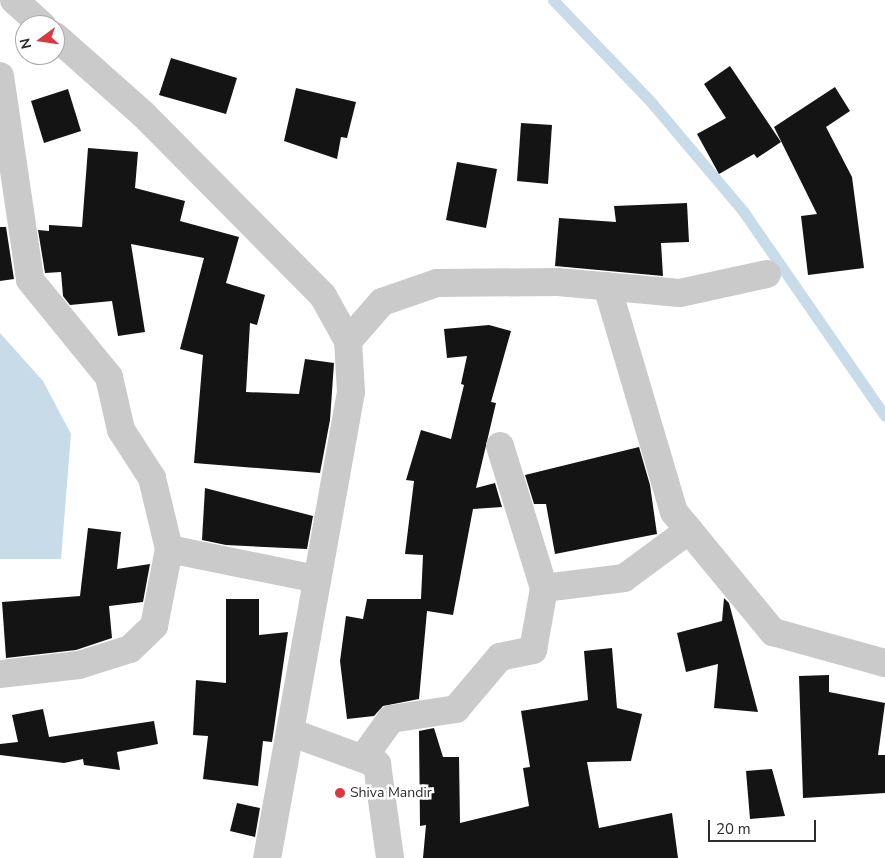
<!DOCTYPE html>
<html>
<head>
<meta charset="utf-8">
<style>
  body { margin:0 }
  #map { position:relative; width:885px; height:858px; overflow:hidden; background:#fff; font-family:"Nunito Sans",sans-serif }
  div>[style] { position:absolute }
  [style*='--x'] { left:calc(var(--x)*1px); top:calc(var(--y)*1px); width:calc(var(--w)*1px); rotate:calc(var(--a)*1deg) }
  .water>* { inset:0; background:#c8dbe8 }
  .stream>* { height:11px; margin:-5.5px; padding:0 5.5px; transform-origin:5.5px; border-radius:5.5px; background:#c8dbe8 }
  .building>* { inset:0; background:#141414 }
  .minor>* { height:28px; margin:-14px; padding:0 14px; transform-origin:14px; border-radius:14px; background:#cacaca }
  .dots>* { width:14px; height:14px; translate:-50% -50%; box-sizing:border-box; border:2px solid #fff; border-radius:50% }
  span { translate:-50% -50%; white-space:nowrap; text-align:center; line-height:1.15; -webkit-text-stroke:5px #fff; paint-order:stroke }
  .poi-label { font-size:14px; color:#2d2d2d }
  .left { translate:0 -50%; text-align:left }
  .north { position:absolute; left:15px; top:15px; width:50px; height:50px; box-sizing:border-box; background:#fff; border:1px solid #ababab; border-radius:50%; rotate:256deg; font-size:14px; font-weight:700; line-height:20px; text-align:center; color:#2d2d2d }
  .north::after { content:''; display:block; margin:auto; width:18px; height:22px; background:#da3841; clip-path:polygon(50% 0,100% 100%,50% 72%,0 100%) }
  .scale { position:absolute; left:708px; top:820px; width:108px; height:22px; box-sizing:border-box; border:2px solid #2d2d2d; border-top:0; padding-left:6px; font-size:15px; line-height:18px; white-space:nowrap; color:#2d2d2d; -webkit-text-stroke:4px #fff; paint-order:stroke }
</style>
</head>
<body>
<div id="map">
  <div class="water">
    <i style="clip-path:polygon(0 333px,43px 381px,71px 434px,61px 559px,0 559px)"></i>
  </div>
  <div class="stream">
    <i style="--x:553;--y:0;--w:141;--a:46.1"></i>
    <i style="--x:651;--y:102;--w:143;--a:49.8"></i>
    <i style="--x:743;--y:211;--w:249;--a:55.3"></i>
  </div>
  <div class="building">
    <i style="clip-path:polygon(171px 58px,237px 78px,226px 114px,159px 95px)"></i>
    <i style="clip-path:polygon(730px 66px,781px 142px,757px 158px,754px 154px,719px 174px,697px 134px,726px 118px,704px 84px)"></i>
    <i style="clip-path:polygon(835px 87px,850px 111px,826px 127px,852px 177px,864px 268px,808px 275px,801px 216px,817px 214px,774px 127px)"></i>
    <i style="clip-path:polygon(296px 88px,356px 102px,347px 138px,341px 137px,337px 159px,284px 141px)"></i>
    <i style="clip-path:polygon(68px 89px,81px 131px,44px 143px,31px 101px)"></i>
    <i style="clip-path:polygon(521px 123px,552px 125px,548px 184px,517px 181px)"></i>
    <i style="clip-path:polygon(88px 148px,138px 152px,135px 188px,185px 201px,180px 221px,239px 237px,226px 283px,265px 295px,257px 325px,250px 323px,246px 392px,299px 394px,305px 359px,334px 363px,330px 420px,320px 473px,194px 463px,203px 355px,180px 349px,204px 258px,131px 244px,145px 332px,118px 336px,112px 301px,70px 305px,63px 296px,61px 272px,45px 273px,38px 230px,49px 231px,49px 225px,82px 227px)"></i>
    <i style="clip-path:polygon(457px 162px,497px 169px,486px 228px,446px 220px)"></i>
    <i style="clip-path:polygon(687px 203px,689px 242px,661px 243px,663px 276px,555px 266px,559px 218px,616px 222px,614px 206px)"></i>
    <i style="clip-path:polygon(0 227px,6px 227px,14px 279px,0 281px)"></i>
    <i style="clip-path:polygon(489px 325px,511px 331px,491px 402px,496px 403px,476px 488px,495px 483px,502px 507px,473px 509px,453px 615px,427px 611px,419px 699px,383px 706px,374px 716px,347px 719px,340px 661px,346px 616px,363px 619px,367px 599px,421px 599px,423px 555px,405px 554px,414px 481px,406px 480px,421px 430px,451px 439px,464px 385px,461px 384px,467px 356px,447px 358px,444px 329px)"></i>
    <i style="clip-path:polygon(639px 447px,650px 485px,657px 534px,555px 554px,546px 504px,534px 504px,525px 475px)"></i>
    <i style="clip-path:polygon(205px 488px,313px 516px,307px 549px,226px 545px,202px 540px)"></i>
    <i style="clip-path:polygon(88px 528px,121px 532px,117px 569px,150px 564px,143px 602px,109px 606px,112px 638px,76px 650px,6px 658px,2px 602px,80px 596px)"></i>
    <i style="clip-path:polygon(724px 598px,729px 603px,758px 712px,714px 708px,718px 664px,686px 672px,677px 633px,722px 621px)"></i>
    <i style="clip-path:polygon(226px 599px,259px 599px,259px 635px,288px 632px,272px 742px,263px 741px,258px 786px,203px 779px,208px 736px,193px 735px,196px 680px,226px 683px)"></i>
    <i style="clip-path:polygon(612px 648px,617px 708px,642px 714px,631px 761px,587px 762px,599px 828px,672px 813px,678px 858px,423px 858px,426px 825px,420px 826px,419px 731px,434px 728px,443px 757px,459px 757px,460px 823px,529px 806px,523px 768px,530px 767px,521px 711px,588px 700px,584px 651px)"></i>
    <i style="clip-path:polygon(829px 675px,829px 692px,885px 703px,878px 755px,885px 755px,885px 793px,803px 798px,799px 676px)"></i>
    <i style="clip-path:polygon(43px 709px,49px 737px,154px 721px,158px 744px,117px 752px,120px 770px,84px 765px,83px 759px,64px 763px,0 755px,0 744px,18px 742px,12px 715px)"></i>
    <i style="clip-path:polygon(772px 769px,785px 816px,750px 819px,746px 771px)"></i>
    <i style="clip-path:polygon(237px 803px,260px 808px,255px 837px,230px 831px)"></i>
  </div>
  <div class="minor">
    <i style="--x:14;--y:0;--w:38;--a:42"></i>
    <i style="--x:55;--y:36;--w:118;--a:41.6"></i>
    <i style="--x:143;--y:114;--w:256;--a:45.3"></i>
    <i style="--x:323;--y:296;--w:51;--a:60.9"></i>
    <i style="--x:348;--y:341;--w:51;--a:86.6"></i>
    <i style="--x:351;--y:392;--w:474;--a:100.2"></i>
    <i style="--x:0;--y:76;--w:206;--a:81.6"></i>
    <i style="--x:30;--y:280;--w:125;--a:50.8"></i>
    <i style="--x:109;--y:377;--w:54;--a:77.2"></i>
    <i style="--x:121;--y:430;--w:57;--a:57.1"></i>
    <i style="--x:152;--y:478;--w:73;--a:76.5"></i>
    <i style="--x:169;--y:549;--w:78;--a:101"></i>
    <i style="--x:154;--y:626;--w:33;--a:136"></i>
    <i style="--x:130;--y:649;--w:53;--a:162.6"></i>
    <i style="--x:79;--y:665;--w:80;--a:173.5"></i>
    <i style="--x:607;--y:286;--w:236;--a:73.5"></i>
    <i style="--x:674;--y:512;--w:156;--a:50.5"></i>
    <i style="--x:773;--y:632;--w:116;--a:15.5"></i>
    <i style="--x:348;--y:341;--w:52;--a:-48.9"></i>
    <i style="--x:382;--y:302;--w:58;--a:-19.1"></i>
    <i style="--x:437;--y:283;--w:121;--a:-0.5"></i>
    <i style="--x:558;--y:282;--w:122;--a:5.2"></i>
    <i style="--x:680;--y:293;--w:89;--a:-12.3"></i>
    <i style="--x:500;--y:446;--w:149;--a:72.8"></i>
    <i style="--x:169;--y:549;--w:150;--a:11.5"></i>
    <i style="--x:290;--y:732;--w:93;--a:20.2"></i>
    <i style="--x:377;--y:764;--w:95;--a:82.1"></i>
    <i style="--x:363;--y:758;--w:48;--a:-54.3"></i>
    <i style="--x:391;--y:719;--w:66;--a:-8.7"></i>
    <i style="--x:456;--y:709;--w:68;--a:-49.8"></i>
    <i style="--x:500;--y:657;--w:34;--a:-12"></i>
    <i style="--x:533;--y:650;--w:63;--a:-79.9"></i>
    <i style="--x:544;--y:588;--w:81;--a:-7.1"></i>
    <i style="--x:624;--y:578;--w:81;--a:-36.4"></i>
  </div>
  <div class="dots">
    <i style="left:340px;top:793px;background:#da3841"></i>
  </div>
  <div class="poi-label">
    <span class="left" style="left:350px;top:793px">Shiva Mandir</span>
  </div>
  <div class="north">N</div>
  <div class="scale">20 m</div>
</div>
</body>
</html>
